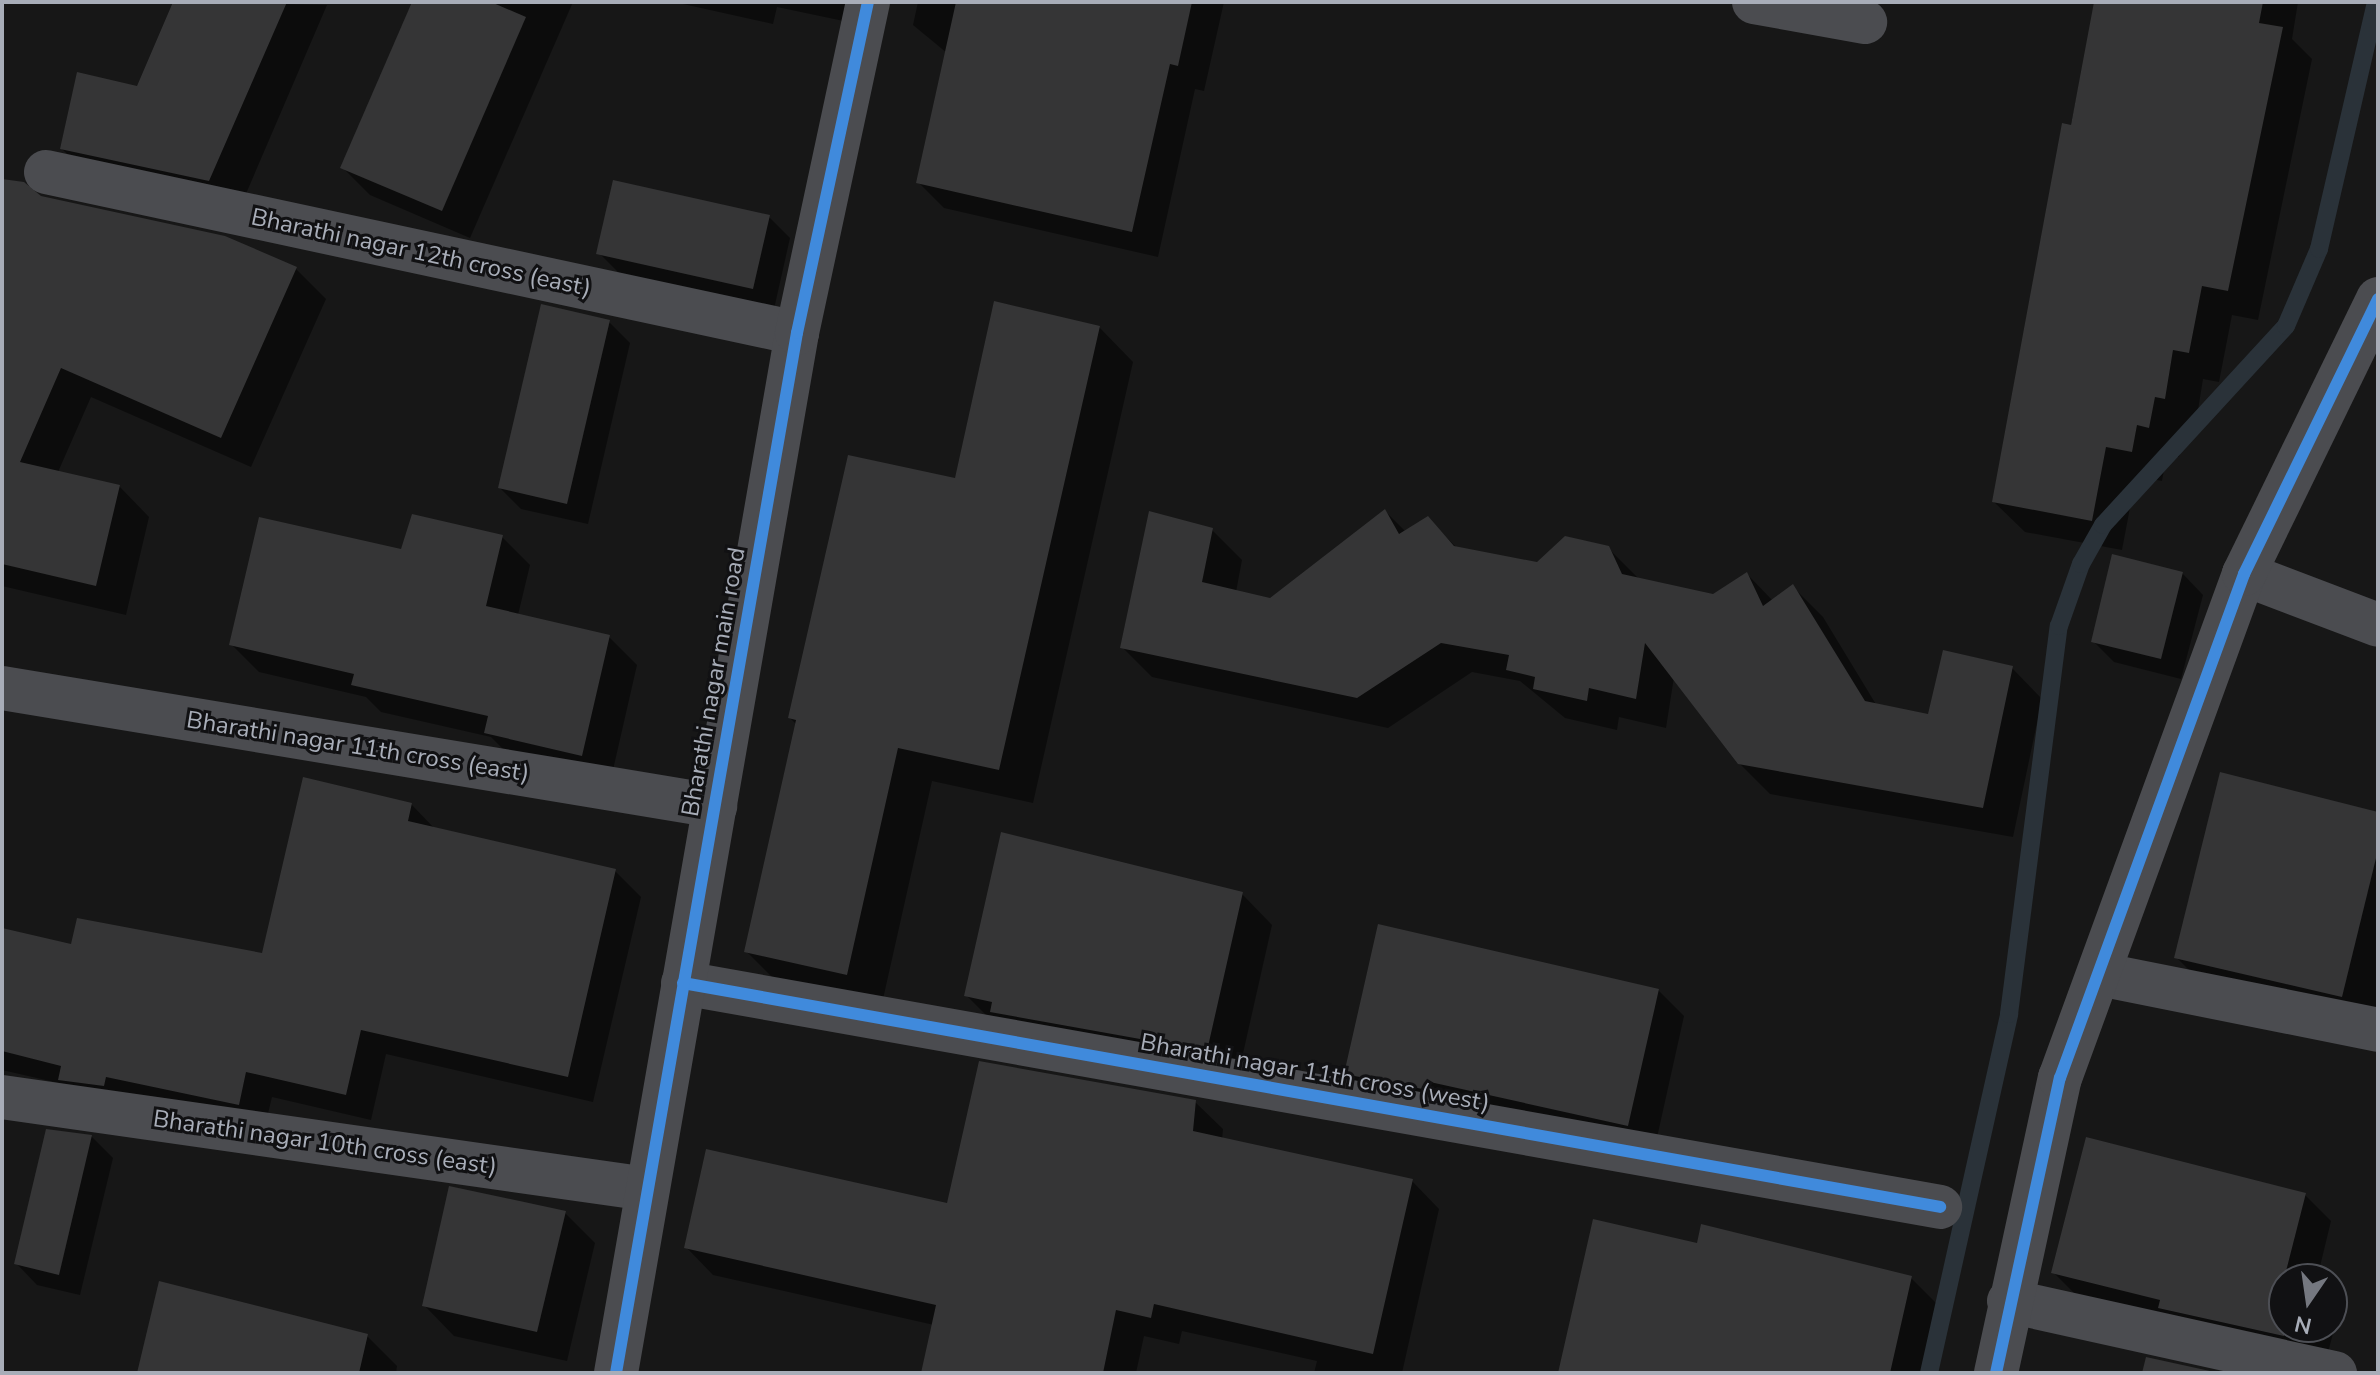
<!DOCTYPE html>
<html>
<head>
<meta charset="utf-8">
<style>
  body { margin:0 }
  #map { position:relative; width:2380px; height:1375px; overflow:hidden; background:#171717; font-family:"Nunito Sans",sans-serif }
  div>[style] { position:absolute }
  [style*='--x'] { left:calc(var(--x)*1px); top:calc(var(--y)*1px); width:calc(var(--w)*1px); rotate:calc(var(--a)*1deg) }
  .shadow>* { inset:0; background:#0007 }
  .stream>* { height:18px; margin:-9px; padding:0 9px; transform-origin:9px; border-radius:9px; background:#2a3239 }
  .building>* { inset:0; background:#353536 }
  .minor>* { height:44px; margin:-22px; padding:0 22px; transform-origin:22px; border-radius:22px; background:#4b4c50 }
  .cycleway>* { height:12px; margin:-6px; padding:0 6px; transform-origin:6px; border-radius:6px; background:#408adc }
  span { translate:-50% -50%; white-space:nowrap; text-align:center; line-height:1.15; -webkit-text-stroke:6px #111113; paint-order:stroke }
  .street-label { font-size:24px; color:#a8adb8 }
  .frame { position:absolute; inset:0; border:4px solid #a8adb8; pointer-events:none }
  .north { position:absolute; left:2268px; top:1263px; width:80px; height:80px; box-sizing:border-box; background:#111113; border:2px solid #4d4f55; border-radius:50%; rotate:193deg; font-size:22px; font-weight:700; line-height:32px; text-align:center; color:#a8adb8 }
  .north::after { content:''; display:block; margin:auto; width:28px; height:36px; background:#757880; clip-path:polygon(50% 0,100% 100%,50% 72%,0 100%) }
</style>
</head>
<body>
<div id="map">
  <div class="shadow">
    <i style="clip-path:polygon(175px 2px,327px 5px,239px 210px,92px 178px,62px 149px,138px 88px)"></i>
    <i style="clip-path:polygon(414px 2px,573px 2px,470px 238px,370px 195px,342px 167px)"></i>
    <i style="clip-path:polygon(674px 2px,857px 2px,853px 23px,777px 7px,773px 24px)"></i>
    <i style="clip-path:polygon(918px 2px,1224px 2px,1204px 91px,1195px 89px,1158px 257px,944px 208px,918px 182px,947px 53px,913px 25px)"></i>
    <i style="clip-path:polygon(2096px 2px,2298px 2px,2292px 39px,2312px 59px,2258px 320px,2232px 315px,2219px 382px,2203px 379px,2195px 429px,2185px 426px,2179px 457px,2167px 454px,2162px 481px,2136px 476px,2122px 550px,2025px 532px,1994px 502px)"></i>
    <i style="clip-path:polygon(2px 181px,40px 198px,296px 269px,326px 299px,251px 467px,91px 397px,58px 472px,119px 486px,149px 517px,126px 615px,2px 586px)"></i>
    <i style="clip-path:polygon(769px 217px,790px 238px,774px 309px,620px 274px,599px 253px)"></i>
    <i style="clip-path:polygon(609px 322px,630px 343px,588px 524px,521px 509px,500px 488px)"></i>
    <i style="clip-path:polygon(1099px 327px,1133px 362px,1033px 803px,932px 781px,881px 1008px,781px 986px,746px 951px,797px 725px,790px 718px)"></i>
    <i style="clip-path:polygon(1385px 511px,1406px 532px,1427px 518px,1458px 549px,1538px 564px,1608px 548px,1639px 579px,1713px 596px,1747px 574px,1773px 601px,1793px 587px,1823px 617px,1877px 706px,1930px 716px,2012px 668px,2042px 699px,2013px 837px,1770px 794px,1739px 763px,1674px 677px,1666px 728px,1619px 717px,1617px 730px,1565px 718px,1520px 681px,1472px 672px,1388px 728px,1152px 677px,1122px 647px,1212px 530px,1242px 560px,1236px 592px,1270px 600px)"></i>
    <i style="clip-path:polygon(502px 537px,530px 565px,518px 615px,609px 637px,637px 665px,610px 783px,514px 760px,491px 737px,381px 712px,366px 697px,259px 672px,231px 644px,402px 552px)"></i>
    <i style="clip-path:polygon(2182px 573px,2203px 595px,2181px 679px,2114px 662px,2093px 641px)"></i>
    <i style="clip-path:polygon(411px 804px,436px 830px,615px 871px,641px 897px,593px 1102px,386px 1054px,371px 1120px,272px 1097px,264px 1130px,2px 1070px,2px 930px,73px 947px,264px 956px)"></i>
    <i style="clip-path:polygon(2378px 814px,2378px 1041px,2224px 1005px,2176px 957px)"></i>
    <i style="clip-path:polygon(1242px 894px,1272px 925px,1237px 1080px,997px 1026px,967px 996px)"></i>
    <i style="clip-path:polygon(1658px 990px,1684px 1016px,1654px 1151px,1372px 1099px,1346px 1073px)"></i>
    <i style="clip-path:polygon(1195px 1102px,1223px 1129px,1222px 1140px,1412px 1181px,1439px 1209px,1402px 1373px,1314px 1373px,1317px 1361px,1182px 1331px,1179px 1344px,1144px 1336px,1136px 1373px,923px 1373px,934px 1325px,713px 1275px,686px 1247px,949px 1205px)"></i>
    <i style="clip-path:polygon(48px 1131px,92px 1137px,113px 1158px,80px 1295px,37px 1285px,16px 1263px)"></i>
    <i style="clip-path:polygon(2305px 1195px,2331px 1221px,2317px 1279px,2284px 1279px,2284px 1327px,2332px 1327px,2332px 1318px,2336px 1322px,2325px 1364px,2079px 1298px,2054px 1273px)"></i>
    <i style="clip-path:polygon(565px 1213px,595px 1243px,567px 1361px,454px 1336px,424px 1305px)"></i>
    <i style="clip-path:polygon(1698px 1245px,1911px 1278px,1941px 1308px,1926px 1373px,1560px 1373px)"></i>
    <i style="clip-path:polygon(367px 1336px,397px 1366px,396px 1373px,139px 1373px)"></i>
  </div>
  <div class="stream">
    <i style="--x:1929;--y:1373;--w:368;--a:-77.4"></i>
    <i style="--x:2009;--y:1014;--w:391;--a:-82.7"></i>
    <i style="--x:2059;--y:626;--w:66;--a:-70.5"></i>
    <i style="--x:2081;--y:564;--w:45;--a:-60.6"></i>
    <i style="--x:2103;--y:525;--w:270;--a:-47.4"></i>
    <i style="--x:2286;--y:326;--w:84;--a:-66.8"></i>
    <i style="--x:2319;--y:249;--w:253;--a:-77"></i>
  </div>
  <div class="building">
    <i style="clip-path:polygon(173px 2px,287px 2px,209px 181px,60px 149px,77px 72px,137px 86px)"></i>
    <i style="clip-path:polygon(412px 2px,491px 2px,526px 17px,442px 211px,340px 168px)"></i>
    <i style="clip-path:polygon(956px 2px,1192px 2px,1178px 66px,1170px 64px,1132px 232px,916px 183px)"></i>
    <i style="clip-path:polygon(2094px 2px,2263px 2px,2259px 23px,2283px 27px,2228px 291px,2202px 286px,2189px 353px,2173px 350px,2165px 399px,2155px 397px,2149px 428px,2137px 425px,2132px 452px,2106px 447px,2092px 521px,1992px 502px,2062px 123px,2071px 125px)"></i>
    <i style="clip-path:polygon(2px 179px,24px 182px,41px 196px,225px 236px,297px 267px,221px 438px,61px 368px,20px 462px,120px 485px,96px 586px,2px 564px)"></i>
    <i style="clip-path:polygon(613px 180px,770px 215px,753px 289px,596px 254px)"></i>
    <i style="clip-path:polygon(994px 301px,1100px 326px,999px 770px,898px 748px,847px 975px,744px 952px,796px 720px,788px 718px,848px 455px,955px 478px)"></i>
    <i style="clip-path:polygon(541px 304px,610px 320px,567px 504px,498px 488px)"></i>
    <i style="clip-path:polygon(1385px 509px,1399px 534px,1428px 516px,1454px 546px,1537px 562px,1565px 536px,1609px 546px,1622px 574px,1713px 594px,1747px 572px,1763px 606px,1793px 584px,1865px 701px,1928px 714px,1943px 650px,2013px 666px,1983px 808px,1738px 764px,1645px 643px,1636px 699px,1589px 688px,1587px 701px,1533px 689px,1535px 677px,1506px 670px,1509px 655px,1441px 643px,1357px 698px,1120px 648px,1149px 511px,1213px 528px,1202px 582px,1270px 598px)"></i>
    <i style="clip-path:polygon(412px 514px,503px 535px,486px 606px,610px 635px,582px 756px,484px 733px,488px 716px,351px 685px,354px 674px,229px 645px,259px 517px,401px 549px)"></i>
    <i style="clip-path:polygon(2112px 554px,2183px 572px,2161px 659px,2091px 642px)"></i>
    <i style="clip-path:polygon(2220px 772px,2378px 812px,2378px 850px,2342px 997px,2174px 958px)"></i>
    <i style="clip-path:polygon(303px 777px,412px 803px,408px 821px,616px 869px,568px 1077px,361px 1030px,346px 1095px,246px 1072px,239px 1105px,106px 1077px,104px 1086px,58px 1080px,61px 1066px,2px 1051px,2px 928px,71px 944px,77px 918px,262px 953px)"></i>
    <i style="clip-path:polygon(1001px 832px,1243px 892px,1207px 1051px,990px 1012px,992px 1002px,964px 996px)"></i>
    <i style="clip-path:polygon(1378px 924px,1659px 989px,1628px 1126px,1430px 1082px,1428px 1090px,1344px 1074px)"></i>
    <i style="clip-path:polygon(979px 1061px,1196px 1100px,1193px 1131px,1413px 1179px,1373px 1354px,1154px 1304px,1151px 1318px,1116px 1310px,1103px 1373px,921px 1373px,936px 1305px,684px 1248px,706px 1149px,947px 1203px)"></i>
    <i style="clip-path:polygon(46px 1129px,92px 1135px,59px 1275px,14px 1264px)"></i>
    <i style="clip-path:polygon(2086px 1137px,2306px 1193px,2284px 1279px,2284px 1336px,2158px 1308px,2160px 1300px,2051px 1273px)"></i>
    <i style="clip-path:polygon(449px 1186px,566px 1211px,537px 1332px,422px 1306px)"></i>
    <i style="clip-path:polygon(1593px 1219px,1697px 1243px,1701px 1224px,1912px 1276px,1890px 1373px,1558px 1373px)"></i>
    <i style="clip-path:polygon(159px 1281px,368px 1334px,359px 1373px,137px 1373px)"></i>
    <i style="clip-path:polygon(2146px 1357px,2219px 1373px,2142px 1373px)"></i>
  </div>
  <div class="minor">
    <i style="--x:1754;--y:2;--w:113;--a:10.2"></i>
    <i style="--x:46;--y:172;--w:768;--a:12.1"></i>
    <i style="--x:2244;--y:574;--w:143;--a:20.8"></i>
    <i style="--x:2;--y:688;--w:723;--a:9.4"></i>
    <i style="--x:2099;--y:974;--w:285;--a:11.3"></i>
    <i style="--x:683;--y:983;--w:1277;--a:10.1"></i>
    <i style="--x:2;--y:1097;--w:652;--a:8.12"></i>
    <i style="--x:2009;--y:1301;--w:334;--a:12.5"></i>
    <i style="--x:616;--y:1373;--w:1056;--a:-80.13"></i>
    <i style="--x:797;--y:333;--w:339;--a:-77.9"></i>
    <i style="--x:1996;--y:1373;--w:302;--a:-77.8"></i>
    <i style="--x:2060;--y:1078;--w:537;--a:-69.94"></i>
    <i style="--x:2244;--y:574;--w:306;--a:-64"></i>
  </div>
  <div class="cycleway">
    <i style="--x:683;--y:983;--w:1277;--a:10.1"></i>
    <i style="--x:616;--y:1373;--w:1056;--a:-80.13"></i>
    <i style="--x:797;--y:333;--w:339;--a:-77.9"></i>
    <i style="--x:1996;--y:1373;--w:302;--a:-77.8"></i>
    <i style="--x:2060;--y:1078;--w:537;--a:-69.94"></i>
    <i style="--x:2244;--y:574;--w:306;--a:-64"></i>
  </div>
  <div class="street-label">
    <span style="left:421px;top:253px;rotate:12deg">Bharathi nagar 12th cross (east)</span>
    <span style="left:714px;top:682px;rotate:-80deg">Bharathi nagar main road</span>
    <span style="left:358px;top:747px;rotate:9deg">Bharathi nagar 11th cross (east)</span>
    <span style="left:1315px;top:1073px;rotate:10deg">Bharathi nagar 11th cross (west)</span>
    <span style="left:325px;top:1143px;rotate:8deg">Bharathi nagar 10th cross (east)</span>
  </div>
  <div class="frame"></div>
  <div class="north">N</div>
</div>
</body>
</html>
